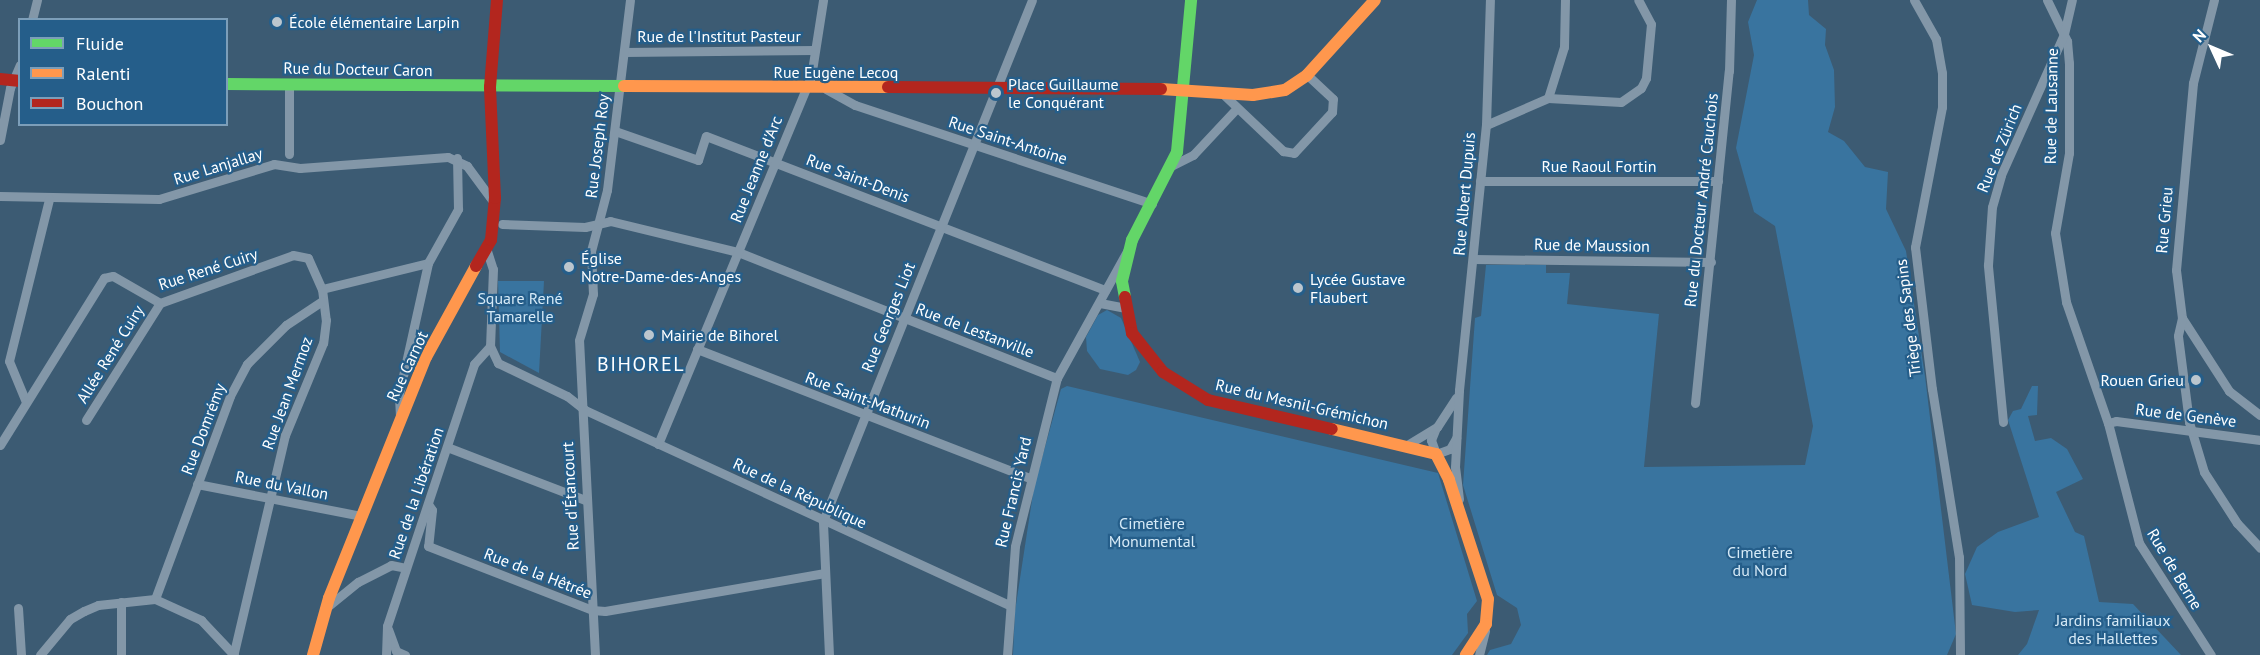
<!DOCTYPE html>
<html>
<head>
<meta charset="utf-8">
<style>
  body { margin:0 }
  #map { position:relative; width:2260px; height:655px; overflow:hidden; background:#3c5b73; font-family:"PT Sans",sans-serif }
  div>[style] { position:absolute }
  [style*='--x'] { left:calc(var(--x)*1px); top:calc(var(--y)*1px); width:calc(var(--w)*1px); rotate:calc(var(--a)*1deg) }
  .green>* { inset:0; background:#39749f }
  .street>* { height:9px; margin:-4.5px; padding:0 4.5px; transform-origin:4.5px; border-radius:4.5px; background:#8397a8 }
  .fast>* { height:12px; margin:-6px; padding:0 6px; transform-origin:6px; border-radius:6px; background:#63d668 }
  .slow>* { height:12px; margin:-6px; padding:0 6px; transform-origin:6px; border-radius:6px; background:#ff974d }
  .jam>* { height:12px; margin:-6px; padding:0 6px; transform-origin:6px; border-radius:6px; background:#b3261e }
  .dots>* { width:16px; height:16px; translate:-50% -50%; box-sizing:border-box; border:3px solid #255e8a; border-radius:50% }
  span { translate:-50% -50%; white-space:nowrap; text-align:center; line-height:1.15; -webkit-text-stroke:4.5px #255e8a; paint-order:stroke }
  .poi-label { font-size:16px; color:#fff }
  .left { translate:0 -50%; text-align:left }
  .right { translate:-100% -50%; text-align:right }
  .street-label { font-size:16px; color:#fff }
  .park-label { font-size:16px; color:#d6eaf7 }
  .quarter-label { font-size:20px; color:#fff; letter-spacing:1.5px }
  .legend { position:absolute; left:18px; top:18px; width:210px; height:108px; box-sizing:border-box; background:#255e8a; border:2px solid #7c9eb9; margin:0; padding:8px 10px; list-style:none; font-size:18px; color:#fff }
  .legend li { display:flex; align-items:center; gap:12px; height:30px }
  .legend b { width:30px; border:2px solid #7c9eb9 }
  .north { position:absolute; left:2182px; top:18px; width:60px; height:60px; -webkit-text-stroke:4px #255e8a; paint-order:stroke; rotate:314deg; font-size:16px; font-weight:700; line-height:24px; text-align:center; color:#fff }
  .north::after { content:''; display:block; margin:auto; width:21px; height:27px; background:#fff; clip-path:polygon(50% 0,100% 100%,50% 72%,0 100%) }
</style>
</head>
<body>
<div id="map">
  <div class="green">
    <i style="clip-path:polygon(1757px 0,1808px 0,1809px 15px,1826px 29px,1825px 45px,1834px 70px,1835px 107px,1828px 132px,1844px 141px,1865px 167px,1888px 172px,1886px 209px,1906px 251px,1925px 376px,1956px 634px,1947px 655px,1487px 655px,1490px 650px,1511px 644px,1521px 625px,1517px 608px,1497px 595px,1463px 485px,1475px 318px,1481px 316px,1486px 265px,1546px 265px,1546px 273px,1570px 273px,1567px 304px,1659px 314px,1644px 467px,1805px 465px,1813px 426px,1775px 226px,1754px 212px,1736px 148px,1754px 55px,1748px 22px)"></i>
    <i style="clip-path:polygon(498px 281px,544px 281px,539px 373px,500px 352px)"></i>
    <i style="clip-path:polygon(1107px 310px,1121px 318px,1140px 362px,1136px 370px,1128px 375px,1100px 369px,1087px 351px,1086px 337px,1098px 315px)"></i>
    <i style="clip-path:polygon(1067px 386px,1438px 473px,1477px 601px,1467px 614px,1468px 633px,1452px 655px,1013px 655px,1015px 611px,1034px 487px,1061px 389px)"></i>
    <i style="clip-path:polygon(2032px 386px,2038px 386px,2037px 415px,2028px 416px,2035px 441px,2051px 438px,2067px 449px,2083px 479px,2056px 492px,2075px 532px,2084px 536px,2099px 602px,2133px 604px,2181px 655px,2018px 655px,2027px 644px,2039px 610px,2015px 612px,1972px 605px,1965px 574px,1977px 547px,1998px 532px,2039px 517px,2008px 420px,2013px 411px,2021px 409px)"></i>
  </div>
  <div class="street">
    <i style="--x:1914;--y:0;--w:45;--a:60.6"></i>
    <i style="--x:1936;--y:39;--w:35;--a:80"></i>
    <i style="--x:1942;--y:73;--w:34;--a:90"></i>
    <i style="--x:1942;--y:107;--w:143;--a:100.9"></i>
    <i style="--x:1915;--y:247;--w:143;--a:83.2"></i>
    <i style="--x:1932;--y:389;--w:170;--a:80.9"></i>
    <i style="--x:1959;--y:557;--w:98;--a:89.4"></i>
    <i style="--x:2047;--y:0;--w:46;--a:64"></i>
    <i style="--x:2067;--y:41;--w:22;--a:85"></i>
    <i style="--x:2069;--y:63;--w:90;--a:90"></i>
    <i style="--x:2069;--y:153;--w:81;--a:99.9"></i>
    <i style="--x:2055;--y:233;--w:70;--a:80.9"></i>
    <i style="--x:2066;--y:302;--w:128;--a:70.9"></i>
    <i style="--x:2108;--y:423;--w:124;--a:75.5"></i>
    <i style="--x:2139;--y:543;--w:133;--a:57.3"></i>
    <i style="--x:2214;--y:0;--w:86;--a:104.2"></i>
    <i style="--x:2193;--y:83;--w:188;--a:95.2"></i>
    <i style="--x:2176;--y:270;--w:48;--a:82.9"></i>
    <i style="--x:2182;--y:318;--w:87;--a:57.2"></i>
    <i style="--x:2229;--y:391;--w:39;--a:38"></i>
    <i style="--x:32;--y:20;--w:21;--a:-76"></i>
    <i style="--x:624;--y:52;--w:190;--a:-0.6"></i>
    <i style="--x:826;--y:89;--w:33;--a:29"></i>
    <i style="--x:855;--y:105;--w:313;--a:18.4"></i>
    <i style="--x:1223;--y:94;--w:83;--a:43.5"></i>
    <i style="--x:1283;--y:151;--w:11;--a:10"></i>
    <i style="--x:1294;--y:153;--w:56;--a:-47.2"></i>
    <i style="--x:1332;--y:112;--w:13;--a:-86"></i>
    <i style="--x:1333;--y:99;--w:35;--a:-137"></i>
    <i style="--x:1548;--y:98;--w:73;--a:3.1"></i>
    <i style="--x:1621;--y:102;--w:24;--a:-35"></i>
    <i style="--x:1641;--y:88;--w:11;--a:-63"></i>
    <i style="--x:1646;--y:78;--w:54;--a:-84.7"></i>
    <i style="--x:1651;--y:24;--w:27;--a:-118"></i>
    <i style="--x:1486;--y:125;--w:68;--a:-23.5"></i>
    <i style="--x:1548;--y:98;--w:53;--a:-72.6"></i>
    <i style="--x:1564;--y:47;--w:47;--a:-88.8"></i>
    <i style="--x:615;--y:131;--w:88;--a:19.3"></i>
    <i style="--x:698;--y:160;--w:25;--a:-72"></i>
    <i style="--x:706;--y:136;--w:428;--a:21.1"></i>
    <i style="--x:0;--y:140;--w:53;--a:-79.1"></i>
    <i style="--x:10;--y:88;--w:25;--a:-67"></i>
    <i style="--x:289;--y:154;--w:70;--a:-90"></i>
    <i style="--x:1171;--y:166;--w:25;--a:-27"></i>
    <i style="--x:1193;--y:155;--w:64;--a:-46.9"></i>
    <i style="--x:1480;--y:181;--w:238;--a:0"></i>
    <i style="--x:0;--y:196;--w:159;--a:1.1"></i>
    <i style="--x:159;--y:199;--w:120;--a:-16.9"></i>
    <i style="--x:274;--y:164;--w:26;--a:9"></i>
    <i style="--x:300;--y:168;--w:148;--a:-4.3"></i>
    <i style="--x:448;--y:157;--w:21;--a:25"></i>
    <i style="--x:467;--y:166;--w:47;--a:53.6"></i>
    <i style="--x:502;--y:224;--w:83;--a:2.1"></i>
    <i style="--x:585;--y:227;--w:26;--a:-13"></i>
    <i style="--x:610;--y:221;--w:132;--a:13.6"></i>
    <i style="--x:738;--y:252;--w:343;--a:21.6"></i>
    <i style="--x:487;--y:251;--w:19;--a:72"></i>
    <i style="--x:493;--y:269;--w:77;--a:92.2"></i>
    <i style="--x:490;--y:346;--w:19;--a:65"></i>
    <i style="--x:498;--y:363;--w:76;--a:25.6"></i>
    <i style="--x:567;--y:396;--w:23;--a:38"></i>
    <i style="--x:585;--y:410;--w:467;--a:24.7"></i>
    <i style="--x:1474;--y:259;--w:237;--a:0.7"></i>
    <i style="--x:322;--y:289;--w:109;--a:-13.8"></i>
    <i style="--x:428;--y:263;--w:62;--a:-60.9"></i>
    <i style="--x:458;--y:209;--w:51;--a:-91.1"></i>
    <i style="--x:1100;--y:303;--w:25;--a:11"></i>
    <i style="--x:2182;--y:318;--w:18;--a:103"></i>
    <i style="--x:2178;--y:336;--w:87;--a:82.7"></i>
    <i style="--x:2189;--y:422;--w:52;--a:73.3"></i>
    <i style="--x:2204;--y:472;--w:61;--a:57.1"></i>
    <i style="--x:2237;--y:523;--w:34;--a:47"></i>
    <i style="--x:697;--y:349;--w:356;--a:21.2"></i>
    <i style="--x:26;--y:402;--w:44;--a:-112.5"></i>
    <i style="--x:9;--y:361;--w:167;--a:-76.1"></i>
    <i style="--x:1695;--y:403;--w:334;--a:-84.2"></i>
    <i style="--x:1729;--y:71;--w:71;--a:-88.4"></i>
    <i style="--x:400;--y:416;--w:22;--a:-93"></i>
    <i style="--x:399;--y:394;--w:134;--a:-77.5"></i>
    <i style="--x:86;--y:420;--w:138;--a:-57.7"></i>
    <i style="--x:2003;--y:422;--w:158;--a:-95.5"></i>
    <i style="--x:1988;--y:265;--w:58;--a:-86.1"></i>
    <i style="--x:1992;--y:207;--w:33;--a:-74"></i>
    <i style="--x:2001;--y:175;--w:154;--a:-65.9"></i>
    <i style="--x:2064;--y:34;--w:35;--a:-77"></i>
    <i style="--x:2108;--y:423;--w:8;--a:-14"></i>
    <i style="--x:2116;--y:421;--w:145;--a:7.5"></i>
    <i style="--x:1435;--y:430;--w:11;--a:112"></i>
    <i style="--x:1431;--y:440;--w:15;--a:70"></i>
    <i style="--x:1436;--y:454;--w:15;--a:-20"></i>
    <i style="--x:1450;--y:449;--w:13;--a:-61"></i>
    <i style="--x:658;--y:444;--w:398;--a:-67.4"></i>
    <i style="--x:811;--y:77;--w:78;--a:-81.1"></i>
    <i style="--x:0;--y:445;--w:197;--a:-58.1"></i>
    <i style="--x:104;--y:278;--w:9;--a:-13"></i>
    <i style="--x:113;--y:276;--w:54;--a:29.9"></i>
    <i style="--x:160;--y:303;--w:141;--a:-19.8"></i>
    <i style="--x:293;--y:255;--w:15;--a:11"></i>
    <i style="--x:308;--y:258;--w:34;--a:66"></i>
    <i style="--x:322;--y:289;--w:31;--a:83"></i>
    <i style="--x:326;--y:320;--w:23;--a:97"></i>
    <i style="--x:323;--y:343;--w:100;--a:112.4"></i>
    <i style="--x:285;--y:435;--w:224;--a:103.2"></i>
    <i style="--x:1407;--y:445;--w:35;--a:-31"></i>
    <i style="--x:1437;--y:427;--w:35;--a:-57"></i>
    <i style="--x:447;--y:447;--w:148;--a:21"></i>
    <i style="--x:197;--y:484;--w:168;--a:11"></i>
    <i style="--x:1459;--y:499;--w:32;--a:-97"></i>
    <i style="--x:1455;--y:467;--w:77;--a:-87"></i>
    <i style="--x:1459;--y:390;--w:266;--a:-84.2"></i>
    <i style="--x:1486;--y:125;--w:125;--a:-88.2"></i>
    <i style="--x:428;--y:504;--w:7;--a:56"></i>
    <i style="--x:432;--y:510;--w:36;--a:96"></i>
    <i style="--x:428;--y:546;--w:176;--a:21.3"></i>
    <i style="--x:592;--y:610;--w:13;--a:4"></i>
    <i style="--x:605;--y:611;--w:223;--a:-9.8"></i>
    <i style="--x:155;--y:599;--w:216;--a:-69.7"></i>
    <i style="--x:230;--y:396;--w:36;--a:-62"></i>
    <i style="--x:247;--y:364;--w:55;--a:-45"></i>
    <i style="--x:286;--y:325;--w:43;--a:-33.7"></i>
    <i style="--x:121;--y:602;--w:53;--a:90"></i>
    <i style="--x:327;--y:607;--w:40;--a:-39"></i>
    <i style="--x:358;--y:582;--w:37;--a:-27"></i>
    <i style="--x:391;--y:565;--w:15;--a:11"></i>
    <i style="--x:18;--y:608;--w:47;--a:86.3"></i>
    <i style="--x:388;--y:629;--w:23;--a:70"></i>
    <i style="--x:396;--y:651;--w:10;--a:24"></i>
    <i style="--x:40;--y:655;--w:47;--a:-50.2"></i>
    <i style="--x:70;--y:619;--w:16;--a:-30"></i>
    <i style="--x:84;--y:611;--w:15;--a:-23"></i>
    <i style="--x:98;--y:605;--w:57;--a:-6"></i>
    <i style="--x:155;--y:599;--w:51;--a:24.5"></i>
    <i style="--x:201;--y:620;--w:48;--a:46.7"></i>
    <i style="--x:386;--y:655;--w:29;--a:-88"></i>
    <i style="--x:387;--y:626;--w:276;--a:-71.6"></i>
    <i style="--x:474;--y:364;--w:24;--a:-48"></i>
    <i style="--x:595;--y:655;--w:315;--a:-92.9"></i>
    <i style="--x:579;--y:340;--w:48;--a:-73.1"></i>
    <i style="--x:593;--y:294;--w:43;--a:-92.7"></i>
    <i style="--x:591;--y:251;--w:63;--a:-75.3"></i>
    <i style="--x:607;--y:190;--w:191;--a:-83.1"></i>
    <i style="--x:829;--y:655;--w:134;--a:-92.6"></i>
    <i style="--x:823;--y:521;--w:561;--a:-68.14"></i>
    <i style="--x:1007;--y:655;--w:109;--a:-85.8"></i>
    <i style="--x:1015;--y:546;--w:173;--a:-76"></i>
    <i style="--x:1057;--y:378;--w:145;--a:-61.1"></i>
    <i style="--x:1479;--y:655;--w:25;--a:-76"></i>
  </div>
  <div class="fast">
    <i style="--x:226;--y:84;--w:398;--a:0.3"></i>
    <i style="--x:1125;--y:297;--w:16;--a:-101"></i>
    <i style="--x:1122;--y:281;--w:42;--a:-76.3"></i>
    <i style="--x:1132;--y:240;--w:99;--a:-62.9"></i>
    <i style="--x:1177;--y:152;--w:153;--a:-84.7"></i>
  </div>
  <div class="slow">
    <i style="--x:624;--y:86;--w:264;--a:0.2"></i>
    <i style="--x:1161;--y:89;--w:92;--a:3.7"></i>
    <i style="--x:1253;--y:95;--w:32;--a:-9"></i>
    <i style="--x:1285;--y:90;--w:27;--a:-34"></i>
    <i style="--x:1307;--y:75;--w:101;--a:-47.8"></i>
    <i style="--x:1332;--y:429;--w:107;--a:13.5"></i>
    <i style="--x:1436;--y:454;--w:29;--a:63"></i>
    <i style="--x:1449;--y:480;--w:125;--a:71.9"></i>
    <i style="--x:1488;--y:599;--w:25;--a:95"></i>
    <i style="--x:1486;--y:624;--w:37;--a:123"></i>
    <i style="--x:313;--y:655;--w:59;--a:-74.3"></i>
    <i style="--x:329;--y:598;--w:260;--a:-68.1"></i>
    <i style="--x:426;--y:357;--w:104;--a:-61.2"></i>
  </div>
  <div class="jam">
    <i style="--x:0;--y:79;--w:20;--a:6"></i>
    <i style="--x:888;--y:87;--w:273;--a:0.4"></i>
    <i style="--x:476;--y:266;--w:30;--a:-60"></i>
    <i style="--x:491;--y:240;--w:42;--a:-84.6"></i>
    <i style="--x:495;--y:198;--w:111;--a:-92.6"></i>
    <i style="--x:490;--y:87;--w:87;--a:-85.4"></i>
    <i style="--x:1125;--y:297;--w:37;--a:79"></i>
    <i style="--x:1132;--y:333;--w:50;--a:51.5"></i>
    <i style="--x:1163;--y:372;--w:53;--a:31.9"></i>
    <i style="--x:1208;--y:400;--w:127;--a:13.2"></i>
  </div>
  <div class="dots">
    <i style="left:277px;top:22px;background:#bbc6ce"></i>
    <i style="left:996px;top:93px;background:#bbc6ce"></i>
    <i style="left:569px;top:267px;background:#bbc6ce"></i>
    <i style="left:1298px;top:288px;background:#bbc6ce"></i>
    <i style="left:649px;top:335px;background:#bbc6ce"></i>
    <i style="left:2196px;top:380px;background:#bbc6ce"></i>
  </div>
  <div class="poi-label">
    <span class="left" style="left:289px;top:22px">École élémentaire Larpin</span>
    <span class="left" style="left:1008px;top:93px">Place Guillaume<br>le Conquérant</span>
    <span class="left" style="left:581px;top:267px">Église<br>Notre-Dame-des-Anges</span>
    <span class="left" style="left:1310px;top:288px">Lycée Gustave<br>Flaubert</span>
    <span class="left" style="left:661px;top:335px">Mairie de Bihorel</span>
    <span class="right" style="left:2184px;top:380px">Rouen Grieu</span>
  </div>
  <div class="street-label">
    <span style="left:719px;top:36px">Rue de l'Institut Pasteur</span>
    <span style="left:358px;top:69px;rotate:1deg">Rue du Docteur Caron</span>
    <span style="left:836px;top:72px">Rue Eugène Lecoq</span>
    <span style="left:2051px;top:106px;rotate:-89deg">Rue de Lausanne</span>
    <span style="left:1008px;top:140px;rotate:18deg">Rue Saint-Antoine</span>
    <span style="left:597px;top:146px;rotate:-83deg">Rue Joseph Roy</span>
    <span style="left:1999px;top:148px;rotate:-68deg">Rue de Zürich</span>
    <span style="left:218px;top:166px;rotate:-17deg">Rue Lanjallay</span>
    <span style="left:1599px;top:166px">Rue Raoul Fortin</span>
    <span style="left:756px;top:169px;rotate:-68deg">Rue Jeanne d'Arc</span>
    <span style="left:858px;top:178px;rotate:21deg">Rue Saint-Denis</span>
    <span style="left:1464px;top:194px;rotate:-85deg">Rue Albert Dupuis</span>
    <span style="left:1701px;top:200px;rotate:-84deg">Rue du Docteur André Cauchois</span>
    <span style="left:2164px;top:220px;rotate:-85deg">Rue Grieu</span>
    <span style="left:1592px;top:245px;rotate:1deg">Rue de Maussion</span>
    <span style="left:208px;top:269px;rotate:-18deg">Rue René Cuiry</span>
    <span style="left:888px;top:317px;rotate:-68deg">Rue Georges Liot</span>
    <span style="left:1908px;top:318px;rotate:-97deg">Triège des Sapins</span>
    <span style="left:975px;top:330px;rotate:21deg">Rue de Lestanville</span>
    <span style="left:110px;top:354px;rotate:-58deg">Allée René Cuiry</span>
    <span style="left:407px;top:366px;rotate:-65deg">Rue Carnot</span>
    <span style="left:287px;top:393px;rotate:-70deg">Rue Jean Mermoz</span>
    <span style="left:868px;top:400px;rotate:21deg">Rue Saint-Mathurin</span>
    <span style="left:1302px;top:404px;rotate:13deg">Rue du Mesnil-Grémichon</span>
    <span style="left:2186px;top:415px;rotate:7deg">Rue de Genève</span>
    <span style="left:203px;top:429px;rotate:-69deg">Rue Domrémy</span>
    <span style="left:282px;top:485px;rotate:11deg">Rue du Vallon</span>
    <span style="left:1013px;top:492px;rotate:-77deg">Rue Francis Yard</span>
    <span style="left:416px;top:493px;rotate:-71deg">Rue de la Libération</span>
    <span style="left:800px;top:493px;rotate:25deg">Rue de la République</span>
    <span style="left:570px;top:496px;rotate:-93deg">Rue d'Étancourt</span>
    <span style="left:2175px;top:569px;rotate:59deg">Rue de Berne</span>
    <span style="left:538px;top:573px;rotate:21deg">Rue de la Hêtrée</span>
  </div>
  <div class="park-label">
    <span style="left:520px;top:307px">Square René<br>Tamarelle</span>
    <span style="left:1152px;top:532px">Cimetière<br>Monumental</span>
    <span style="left:1760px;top:561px">Cimetière<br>du Nord</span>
    <span style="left:2113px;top:629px">Jardins familiaux<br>des Hallettes</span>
  </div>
  <div class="quarter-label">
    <span style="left:641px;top:364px">BIHOREL</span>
  </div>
  <ul class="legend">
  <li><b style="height:8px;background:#63d668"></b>Fluide</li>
  <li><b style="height:8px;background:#ff974d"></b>Ralenti</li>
  <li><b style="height:8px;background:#b3261e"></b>Bouchon</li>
  </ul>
  <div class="north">N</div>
</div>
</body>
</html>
